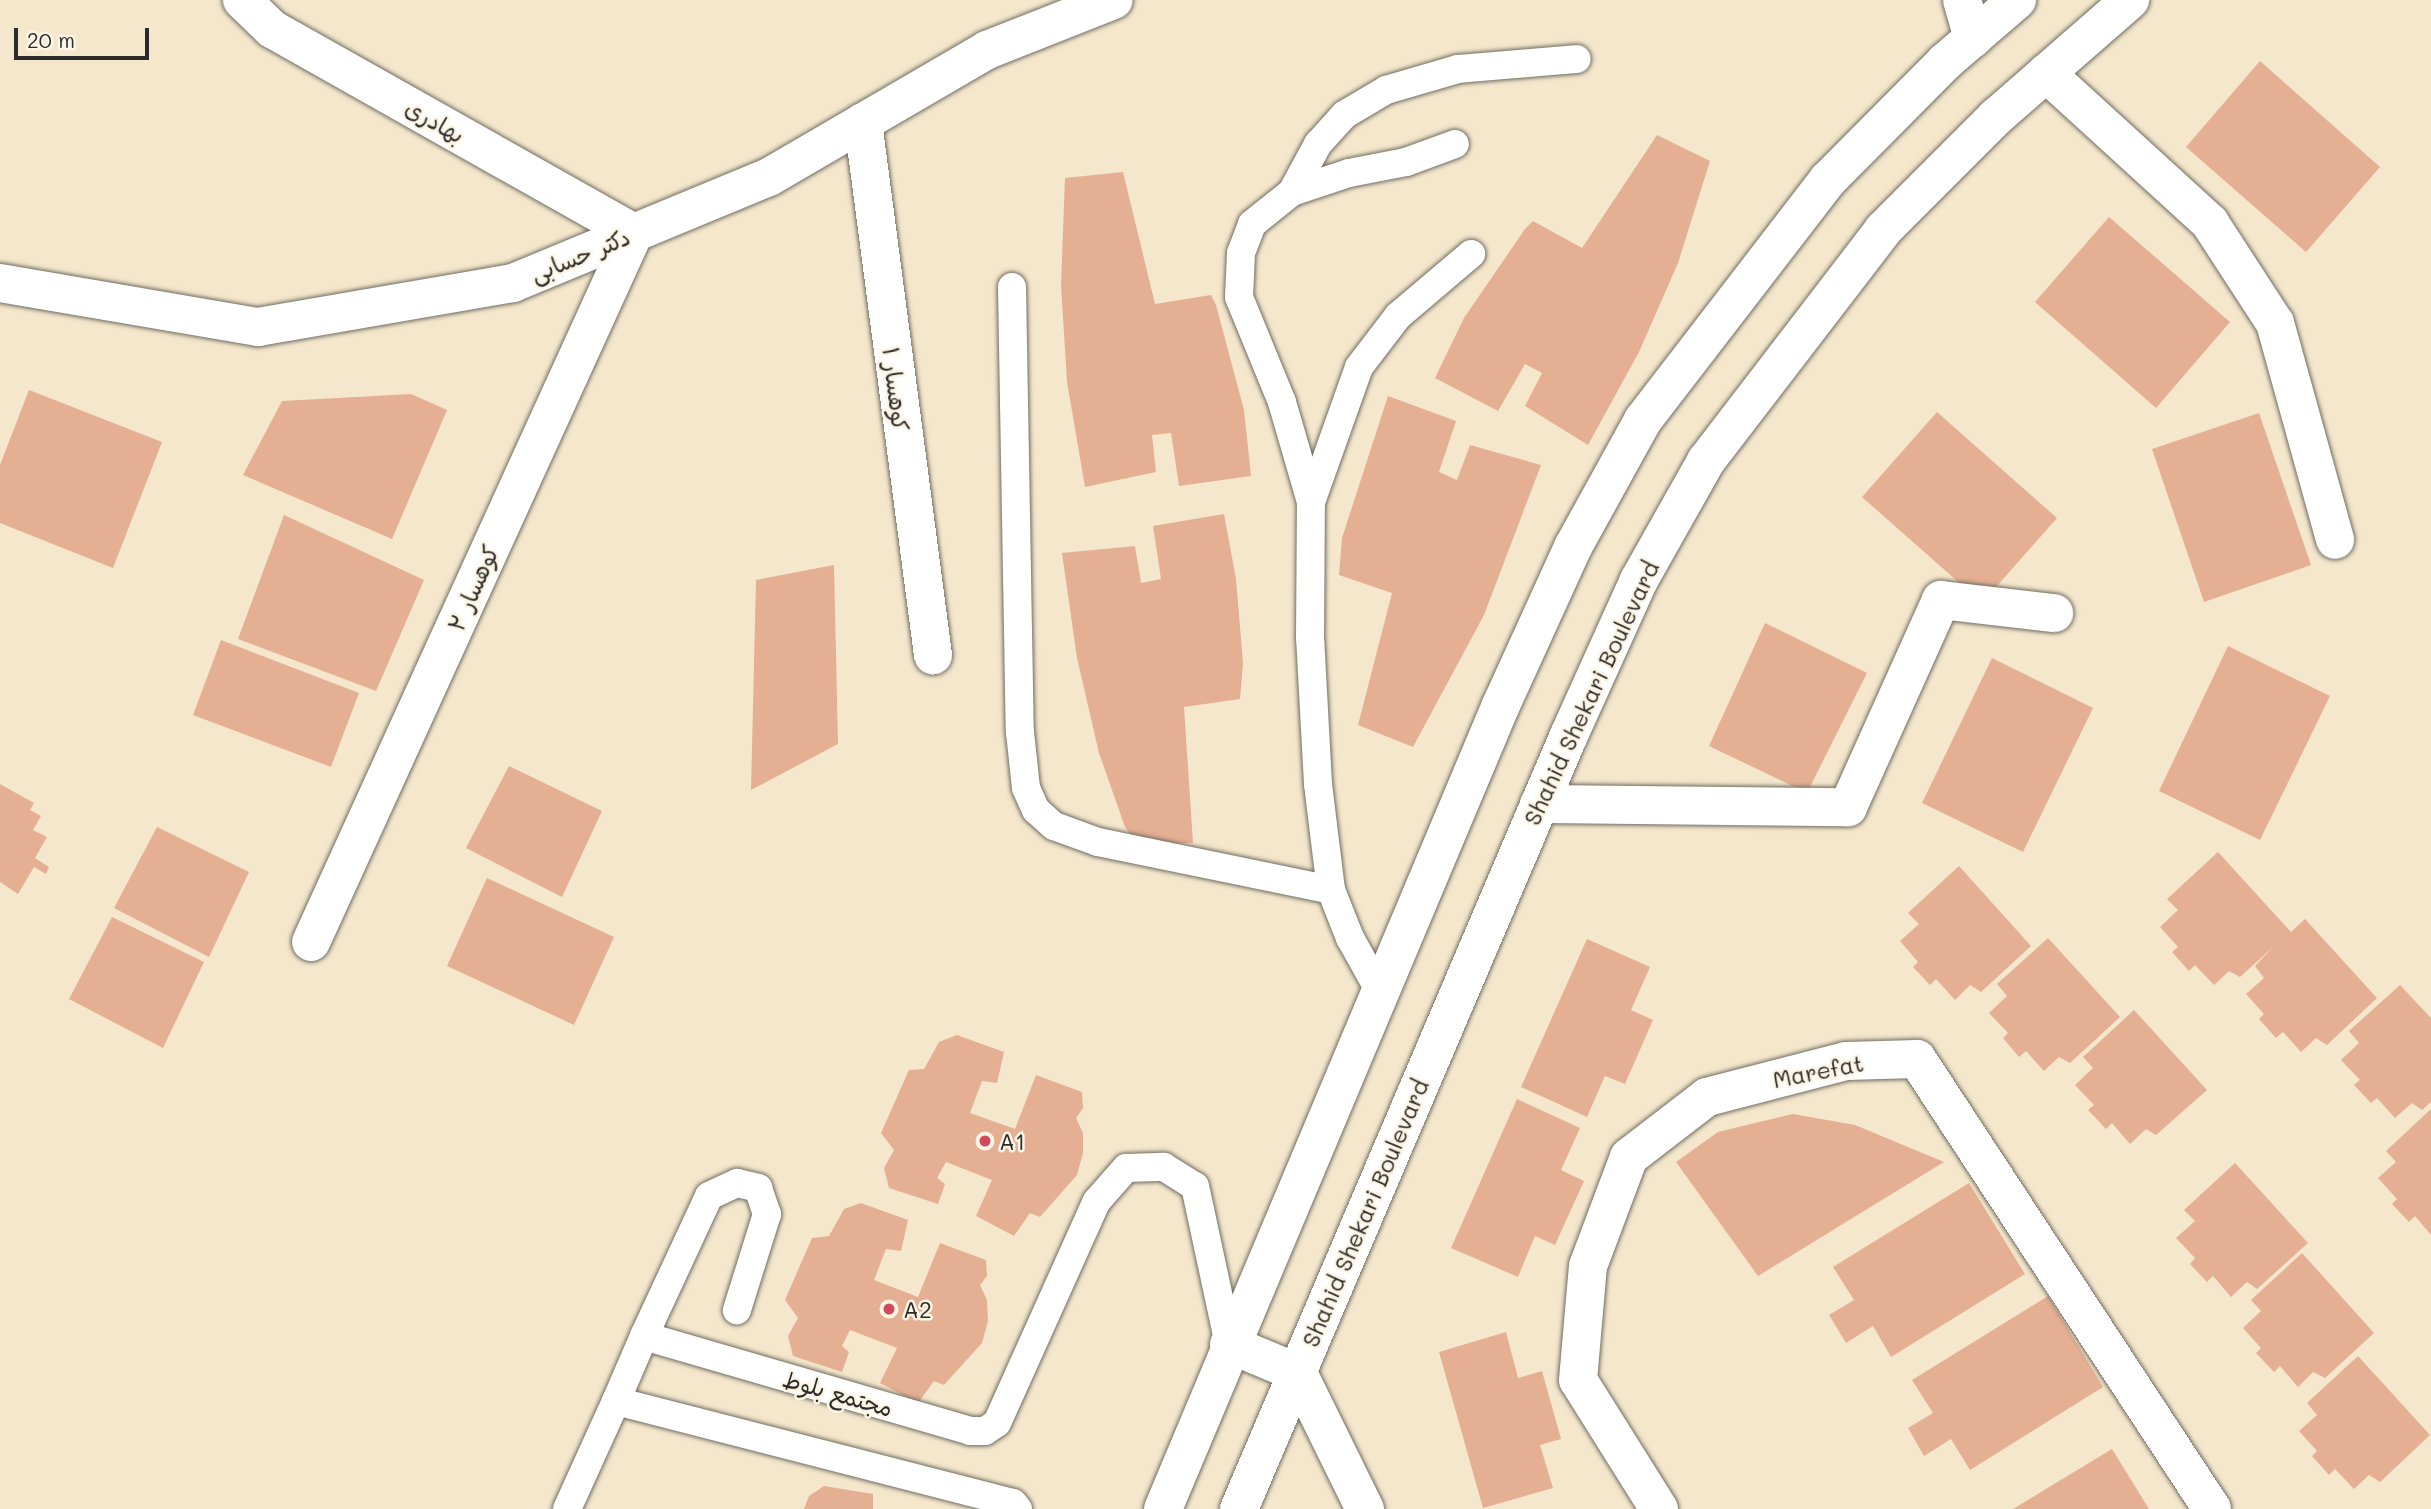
<!DOCTYPE html>
<html>
<head>
<meta charset="utf-8">
<style>
  body { margin:0 }
  #map { position:relative; width:2431px; height:1509px; overflow:hidden; background:#f4e7cc; font-family:Mali,"Playpen Sans Arabic",sans-serif }
  div>[style] { position:absolute }
  [style*='--x'] { left:calc(var(--x)*1px); top:calc(var(--y)*1px); width:calc(var(--w)*1px); rotate:calc(var(--a)*1deg) }
  .building>* { inset:0; background:#e5af94 }
  .roads { filter:drop-shadow(0 0 2px #716d63) drop-shadow(0 0 2px #716d63) }
  .lane>* { height:28px; margin:-14px; padding:0 14px; transform-origin:14px; border-radius:14px; background:#fff }
  .street>* { height:38px; margin:-19px; padding:0 19px; transform-origin:19px; border-radius:19px; background:#fff }
  .secondary>* { height:38px; margin:-19px; padding:0 19px; transform-origin:19px; border-radius:19px; background:#fff }
  .dots>* { width:19px; height:19px; translate:-50% -50%; box-sizing:border-box; border:4px solid #fcf5e5; border-radius:50% }
  span { translate:-50% -50%; white-space:nowrap; text-align:center; line-height:1.15; -webkit-text-stroke:5px #fcf5e5; paint-order:stroke }
  .street-label { font-size:23px; color:#2b2b2b }
  .poi-label { font-size:23px; color:#2b2b2b }
  .left { translate:0 -50%; text-align:left }
  .scale { position:absolute; left:14px; top:28px; width:135px; height:32px; box-sizing:border-box; border:4px solid #2b2b2b; border-top:0; padding-left:9px; font-size:21px; line-height:24px; white-space:nowrap; color:#2b2b2b; -webkit-text-stroke:5px #fcf5e5; paint-order:stroke }
</style>
</head>
<body>
<div id="map">
  <div class="building">
    <i style="clip-path:polygon(2260px 61px,2380px 167px,2306px 252px,2186px 147px)"></i>
    <i style="clip-path:polygon(1657px 135px,1710px 161px,1678px 263px,1639px 352px,1588px 445px,1525px 406px,1542px 373px,1525px 364px,1498px 411px,1435px 378px,1464px 318px,1525px 229px,1533px 221px,1582px 248px)"></i>
    <i style="clip-path:polygon(1123px 172px,1155px 304px,1211px 295px,1216px 305px,1244px 410px,1251px 476px,1179px 486px,1171px 433px,1152px 435px,1156px 472px,1085px 487px,1067px 382px,1061px 285px,1065px 178px)"></i>
    <i style="clip-path:polygon(2109px 217px,2230px 322px,2156px 408px,2035px 302px)"></i>
    <i style="clip-path:polygon(29px 390px,162px 442px,113px 568px,0 523px,0 465px)"></i>
    <i style="clip-path:polygon(411px 394px,447px 410px,392px 539px,243px 475px,282px 401px)"></i>
    <i style="clip-path:polygon(1388px 396px,1456px 421px,1439px 472px,1457px 480px,1470px 445px,1541px 465px,1484px 615px,1413px 747px,1358px 725px,1392px 593px,1339px 575px,1342px 538px)"></i>
    <i style="clip-path:polygon(1937px 412px,2057px 518px,1982px 603px,1862px 497px)"></i>
    <i style="clip-path:polygon(2259px 413px,2311px 565px,2204px 602px,2152px 449px)"></i>
    <i style="clip-path:polygon(1224px 514px,1236px 579px,1243px 663px,1240px 699px,1184px 707px,1193px 843px,1138px 844px,1125px 827px,1099px 753px,1077px 658px,1062px 553px,1135px 546px,1141px 583px,1161px 579px,1153px 526px)"></i>
    <i style="clip-path:polygon(284px 515px,424px 580px,376px 691px,238px 639px)"></i>
    <i style="clip-path:polygon(834px 565px,838px 744px,751px 790px,756px 580px)"></i>
    <i style="clip-path:polygon(1765px 623px,1867px 673px,1807px 793px,1709px 746px)"></i>
    <i style="clip-path:polygon(221px 640px,359px 693px,331px 767px,193px 715px)"></i>
    <i style="clip-path:polygon(2228px 646px,2330px 696px,2260px 840px,2159px 791px)"></i>
    <i style="clip-path:polygon(1992px 658px,2093px 708px,2023px 852px,1922px 803px)"></i>
    <i style="clip-path:polygon(509px 766px,602px 811px,562px 897px,466px 848px)"></i>
    <i style="clip-path:polygon(0 784px,34px 803px,30px 810px,41px 816px,33px 830px,47px 837px,35px 858px,49px 867px,46px 874px,34px 867px,18px 894px,0 882px)"></i>
    <i style="clip-path:polygon(157px 827px,249px 872px,209px 957px,114px 908px)"></i>
    <i style="clip-path:polygon(2218px 852px,2291px 932px,2305px 919px,2377px 998px,2327px 1045px,2316px 1038px,2301px 1052px,2283px 1032px,2276px 1038px,2259px 1019px,2264px 1014px,2246px 994px,2264px 978px,2255px 966px,2273px 947px,2240px 977px,2229px 971px,2214px 985px,2195px 965px,2189px 971px,2172px 952px,2178px 947px,2160px 927px,2178px 910px,2167px 899px)"></i>
    <i style="clip-path:polygon(1959px 866px,2031px 946px,1981px 992px,1970px 985px,1955px 1000px,1936px 979px,1930px 985px,1913px 967px,1918px 962px,1900px 941px,1919px 924px,1908px 913px)"></i>
    <i style="clip-path:polygon(487px 878px,614px 937px,574px 1025px,447px 966px)"></i>
    <i style="clip-path:polygon(112px 917px,204px 962px,163px 1048px,69px 999px)"></i>
    <i style="clip-path:polygon(2048px 938px,2120px 1017px,2070px 1063px,2059px 1057px,2044px 1071px,2026px 1051px,2019px 1057px,2003px 1038px,2008px 1033px,1989px 1013px,2007px 996px,1997px 984px)"></i>
    <i style="clip-path:polygon(1587px 939px,1650px 967px,1631px 1010px,1653px 1020px,1625px 1084px,1605px 1076px,1587px 1117px,1521px 1087px)"></i>
    <i style="clip-path:polygon(2400px 985px,2431px 1018px,2431px 1102px,2422px 1110px,2412px 1103px,2395px 1118px,2377px 1098px,2371px 1103px,2354px 1085px,2360px 1080px,2341px 1060px,2359px 1043px,2349px 1031px)"></i>
    <i style="clip-path:polygon(2134px 1010px,2207px 1090px,2156px 1135px,2146px 1129px,2130px 1144px,2112px 1123px,2106px 1129px,2088px 1110px,2094px 1105px,2075px 1085px,2093px 1068px,2083px 1057px)"></i>
    <i style="clip-path:polygon(957px 1035px,1004px 1052px,997px 1083px,982px 1081px,970px 1113px,1015px 1129px,1036px 1075px,1082px 1092px,1083px 1108px,1076px 1118px,1083px 1133px,1083px 1153px,1077px 1175px,1040px 1217px,1030px 1213px,1014px 1236px,976px 1216px,992px 1180px,946px 1162px,937px 1178px,945px 1184px,938px 1204px,889px 1188px,884px 1168px,894px 1150px,881px 1133px,909px 1070px,924px 1069px,939px 1042px)"></i>
    <i style="clip-path:polygon(1517px 1099px,1580px 1128px,1561px 1170px,1584px 1181px,1555px 1245px,1535px 1236px,1518px 1277px,1451px 1248px)"></i>
    <i style="clip-path:polygon(2431px 1109px,2431px 1235px,2415px 1216px,2409px 1222px,2392px 1204px,2397px 1199px,2378px 1178px,2396px 1162px,2386px 1151px)"></i>
    <i style="clip-path:polygon(1793px 1114px,1855px 1125px,1944px 1162px,1758px 1276px,1676px 1162px,1718px 1132px)"></i>
    <i style="clip-path:polygon(2235px 1163px,2308px 1243px,2257px 1289px,2247px 1282px,2231px 1297px,2213px 1276px,2207px 1282px,2190px 1264px,2195px 1258px,2176px 1238px,2195px 1221px,2184px 1210px)"></i>
    <i style="clip-path:polygon(1969px 1183px,2025px 1274px,1891px 1357px,1873px 1326px,1846px 1343px,1829px 1315px,1854px 1300px,1833px 1267px)"></i>
    <i style="clip-path:polygon(861px 1203px,908px 1220px,901px 1251px,886px 1249px,874px 1280px,918px 1297px,940px 1243px,986px 1260px,987px 1276px,980px 1285px,987px 1300px,988px 1321px,982px 1343px,944px 1385px,934px 1381px,918px 1403px,880px 1383px,897px 1348px,850px 1330px,842px 1346px,849px 1352px,842px 1372px,793px 1356px,788px 1336px,798px 1318px,785px 1300px,812px 1238px,829px 1236px,844px 1209px)"></i>
    <i style="clip-path:polygon(2302px 1253px,2374px 1333px,2325px 1378px,2313px 1372px,2298px 1387px,2280px 1366px,2274px 1372px,2256px 1353px,2261px 1348px,2243px 1328px,2261px 1311px,2251px 1300px)"></i>
    <i style="clip-path:polygon(2048px 1296px,2103px 1387px,1970px 1470px,1951px 1439px,1924px 1456px,1908px 1428px,1933px 1413px,1912px 1380px)"></i>
    <i style="clip-path:polygon(1506px 1332px,1518px 1378px,1542px 1371px,1561px 1439px,1540px 1445px,1553px 1488px,1483px 1508px,1439px 1352px)"></i>
    <i style="clip-path:polygon(2358px 1356px,2430px 1435px,2380px 1482px,2369px 1475px,2354px 1489px,2335px 1469px,2329px 1475px,2312px 1456px,2317px 1451px,2299px 1431px,2317px 1415px,2307px 1403px)"></i>
    <i style="clip-path:polygon(2112px 1449px,2149px 1509px,2013px 1509px)"></i>
    <i style="clip-path:polygon(824px 1486px,873px 1494px,873px 1509px,804px 1509px,809px 1496px)"></i>
  </div>
  <div class="roads">
    <div class="lane">
      <i style="--x:1292;--y:192;--w:55;--a:-61.6"></i>
      <i style="--x:1318;--y:144;--w:39;--a:-48"></i>
      <i style="--x:1344;--y:115;--w:49;--a:-30.8"></i>
      <i style="--x:1386;--y:90;--w:75;--a:-16.3"></i>
      <i style="--x:1458;--y:69;--w:119;--a:-4.8"></i>
      <i style="--x:1012;--y:287;--w:445;--a:89"></i>
      <i style="--x:1020;--y:732;--w:56;--a:83.9"></i>
      <i style="--x:1026;--y:788;--w:24;--a:66"></i>
      <i style="--x:1036;--y:810;--w:24;--a:42"></i>
      <i style="--x:1054;--y:826;--w:47;--a:20"></i>
      <i style="--x:1098;--y:842;--w:238;--a:11.6"></i>
      <i style="--x:1311;--y:502;--w:104;--a:-106.2"></i>
      <i style="--x:1282;--y:402;--w:113;--a:-112.3"></i>
      <i style="--x:1239;--y:297;--w:44;--a:-87.4"></i>
      <i style="--x:1241;--y:253;--w:31;--a:-69"></i>
      <i style="--x:1252;--y:224;--w:51;--a:-38.7"></i>
      <i style="--x:1292;--y:192;--w:60;--a:-18.4"></i>
      <i style="--x:1349;--y:173;--w:58;--a:-10.9"></i>
      <i style="--x:1406;--y:162;--w:52;--a:-20.2"></i>
      <i style="--x:1379;--y:990;--w:60;--a:-119.1"></i>
      <i style="--x:1350;--y:938;--w:52;--a:-111.6"></i>
      <i style="--x:1331;--y:890;--w:107;--a:-97"></i>
      <i style="--x:1318;--y:784;--w:146;--a:-93.1"></i>
      <i style="--x:1310;--y:638;--w:136;--a:-89.6"></i>
      <i style="--x:1311;--y:502;--w:143;--a:-70.4"></i>
      <i style="--x:1359;--y:367;--w:64;--a:-52.6"></i>
      <i style="--x:1398;--y:316;--w:96;--a:-40.3"></i>
      <i style="--x:644;--y:1336;--w:154;--a:-65.1"></i>
      <i style="--x:709;--y:1196;--w:31;--a:-25"></i>
      <i style="--x:737;--y:1183;--w:22;--a:13"></i>
      <i style="--x:758;--y:1188;--w:28;--a:71"></i>
      <i style="--x:767;--y:1214;--w:101;--a:107.4"></i>
      <i style="--x:567;--y:1509;--w:119;--a:-65.6"></i>
      <i style="--x:1018;--y:1509;--w:8;--a:-130"></i>
      <i style="--x:1013;--y:1503;--w:410;--a:-165.6"></i>
      <i style="--x:616;--y:1401;--w:71;--a:-66.7"></i>
      <i style="--x:644;--y:1336;--w:340;--a:16.2"></i>
      <i style="--x:970;--y:1431;--w:15;--a:0"></i>
      <i style="--x:985;--y:1431;--w:14;--a:-34"></i>
      <i style="--x:997;--y:1423;--w:243;--a:-65.8"></i>
      <i style="--x:1097;--y:1201;--w:44;--a:-48.7"></i>
      <i style="--x:1126;--y:1168;--w:38;--a:-2"></i>
      <i style="--x:1164;--y:1167;--w:36;--a:32"></i>
      <i style="--x:1195;--y:1186;--w:162;--a:77.9"></i>
    </div>
    <div class="street">
      <i style="--x:242;--y:0;--w:42;--a:44"></i>
      <i style="--x:272;--y:29;--w:416;--a:29.4"></i>
      <i style="--x:634;--y:233;--w:779;--a:114.49"></i>
      <i style="--x:2046;--y:73;--w:222;--a:42.4"></i>
      <i style="--x:2210;--y:223;--w:119;--a:57"></i>
      <i style="--x:2275;--y:323;--w:225;--a:74.5"></i>
      <i style="--x:863;--y:122;--w:538;--a:82.52"></i>
      <i style="--x:1539;--y:804;--w:309;--a:0.6"></i>
      <i style="--x:1848;--y:807;--w:227;--a:-65.8"></i>
      <i style="--x:1941;--y:600;--w:114;--a:6.6"></i>
      <i style="--x:1659;--y:1509;--w:152;--a:-122.1"></i>
      <i style="--x:1578;--y:1380;--w:114;--a:-85"></i>
      <i style="--x:1588;--y:1266;--w:116;--a:-69.4"></i>
      <i style="--x:1629;--y:1157;--w:98;--a:-37.6"></i>
      <i style="--x:1707;--y:1097;--w:144;--a:-14.5"></i>
      <i style="--x:1846;--y:1061;--w:71;--a:-1.6"></i>
      <i style="--x:1917;--y:1059;--w:538;--a:56.75"></i>
    </div>
    <div class="secondary">
      <i style="--x:1962;--y:0;--w:40;--a:74"></i>
      <i style="--x:0;--y:283;--w:262;--a:9.7"></i>
      <i style="--x:258;--y:327;--w:259;--a:-9.8"></i>
      <i style="--x:513;--y:283;--w:277;--a:-22.5"></i>
      <i style="--x:769;--y:177;--w:252;--a:-30.2"></i>
      <i style="--x:987;--y:50;--w:136;--a:-21.5"></i>
      <i style="--x:1229;--y:1344;--w:75;--a:22.8"></i>
      <i style="--x:1298;--y:1373;--w:152;--a:63.8"></i>
      <i style="--x:1163;--y:1509;--w:872;--a:-67.2"></i>
      <i style="--x:1501;--y:705;--w:174;--a:-65.5"></i>
      <i style="--x:1573;--y:547;--w:145;--a:-61.1"></i>
      <i style="--x:1643;--y:420;--w:303;--a:-52.4"></i>
      <i style="--x:1828;--y:180;--w:166;--a:-45.2"></i>
      <i style="--x:1945;--y:62;--w:95;--a:-40.7"></i>
      <i style="--x:1239;--y:1509;--w:841;--a:-66.91"></i>
      <i style="--x:1569;--y:735;--w:170;--a:-65.7"></i>
      <i style="--x:1639;--y:580;--w:137;--a:-60.6"></i>
      <i style="--x:1706;--y:461;--w:291;--a:-52.5"></i>
      <i style="--x:1883;--y:230;--w:160;--a:-45"></i>
      <i style="--x:1996;--y:117;--w:178;--a:-41.1"></i>
    </div>
  </div>
  <div class="dots">
    <i style="left:985px;top:1141px;background:#d1495b"></i>
    <i style="left:889px;top:1309px;background:#d1495b"></i>
  </div>
  <div class="street-label">
    <span style="left:435px;top:121px;rotate:29deg">بهادری</span>
    <span style="left:580px;top:255px;rotate:-22deg">دکتر حسابی</span>
    <span style="left:896px;top:389px;rotate:83deg">کوهسار ۱</span>
    <span style="left:473px;top:588px;rotate:-66deg">کوهسار ۲</span>
    <span style="left:1591px;top:693px;rotate:-65deg">Shahid Shekari Boulevard</span>
    <span style="left:1818px;top:1071px;rotate:-11deg">Marefat</span>
    <span style="left:1365px;top:1213px;rotate:-67deg">Shahid Shekari Boulevard</span>
    <span style="left:838px;top:1393px;rotate:16deg">مجتمع بلوط</span>
  </div>
  <div class="poi-label">
    <span class="left" style="left:999px;top:1141px">A1</span>
    <span class="left" style="left:903px;top:1309px">A2</span>
  </div>
  <div class="scale">20 m</div>
</div>
</body>
</html>
